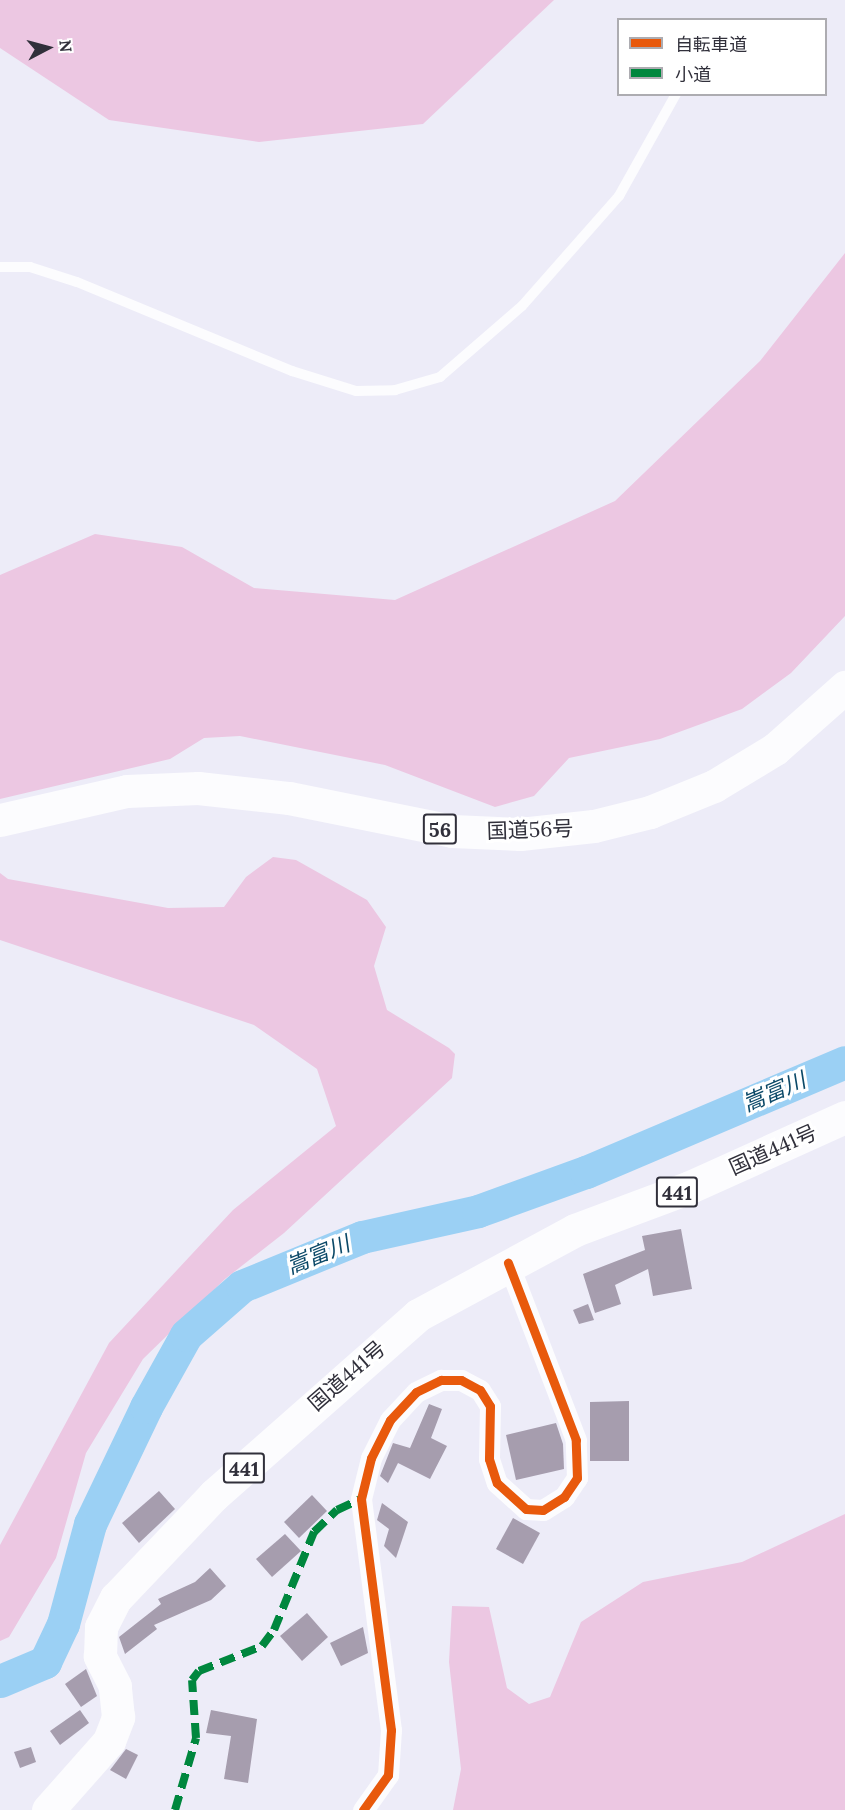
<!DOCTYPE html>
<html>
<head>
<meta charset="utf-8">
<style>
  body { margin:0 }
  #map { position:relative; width:845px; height:1810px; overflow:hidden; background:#edecf8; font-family:Lora,"Noto Sans JP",serif }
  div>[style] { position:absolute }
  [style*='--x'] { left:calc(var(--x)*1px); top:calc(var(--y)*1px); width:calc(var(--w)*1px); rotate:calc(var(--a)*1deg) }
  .green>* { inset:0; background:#ecc7e2 }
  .river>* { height:33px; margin:-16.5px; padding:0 16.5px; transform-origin:16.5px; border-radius:16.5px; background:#9bd0f4 }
  .building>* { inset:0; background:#a69dae }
  .service>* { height:10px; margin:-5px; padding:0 5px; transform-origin:5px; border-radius:5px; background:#fcfcfe }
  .minor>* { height:21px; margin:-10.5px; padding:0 10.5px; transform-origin:10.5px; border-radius:10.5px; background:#fcfcfe }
  .trunk>* { height:33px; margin:-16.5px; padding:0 16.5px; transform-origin:16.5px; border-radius:16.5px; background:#fcfcfe }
  .quiet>* { height:8px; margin-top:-4px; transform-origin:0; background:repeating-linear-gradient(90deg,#00873e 0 15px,transparent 0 23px) }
  .cycleway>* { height:9px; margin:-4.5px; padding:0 4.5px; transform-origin:4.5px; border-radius:4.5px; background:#e8590c }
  span { translate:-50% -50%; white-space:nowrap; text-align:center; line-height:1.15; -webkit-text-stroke:6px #fff; paint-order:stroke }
  .shield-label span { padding:2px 4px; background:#fff; border:2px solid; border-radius:4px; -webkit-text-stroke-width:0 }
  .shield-label { font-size:20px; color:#31303b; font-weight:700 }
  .street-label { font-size:21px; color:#31303b }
  .water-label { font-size:22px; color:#0b4968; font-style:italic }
  .legend { position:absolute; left:617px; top:18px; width:210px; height:78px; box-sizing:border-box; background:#fff; border:2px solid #adacb1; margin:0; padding:8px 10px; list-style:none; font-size:18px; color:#31303b }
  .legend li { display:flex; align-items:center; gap:12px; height:30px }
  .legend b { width:30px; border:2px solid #adacb1 }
  .north { position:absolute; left:18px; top:18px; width:60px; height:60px; -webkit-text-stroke:4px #fff; paint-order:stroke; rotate:84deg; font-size:16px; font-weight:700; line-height:24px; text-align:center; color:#31303b }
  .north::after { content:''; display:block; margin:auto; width:21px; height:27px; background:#31303b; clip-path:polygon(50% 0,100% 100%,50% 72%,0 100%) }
</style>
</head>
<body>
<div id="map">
  <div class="green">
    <i style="clip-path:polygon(0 0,554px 0,423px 124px,259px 142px,109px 120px,0 48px)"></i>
    <i style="clip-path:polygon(845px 253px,845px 616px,791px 673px,742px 709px,660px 739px,569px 758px,534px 796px,495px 807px,385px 765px,240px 736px,204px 738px,170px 759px,0 799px,0 575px,95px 534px,182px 547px,254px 588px,395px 600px,615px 501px,760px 361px)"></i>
    <i style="clip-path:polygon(273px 857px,296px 860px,367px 900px,386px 927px,374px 966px,387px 1010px,449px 1048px,455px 1054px,452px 1078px,284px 1233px,225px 1279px,143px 1359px,86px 1453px,56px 1558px,9px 1637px,0 1641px,0 1545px,109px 1343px,233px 1210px,336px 1126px,317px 1069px,254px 1025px,0 940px,0 873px,8px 879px,168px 908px,224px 907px,246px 877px)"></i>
    <i style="clip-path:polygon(845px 1514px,845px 1810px,453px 1810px,461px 1769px,449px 1662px,452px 1606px,489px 1607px,507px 1688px,529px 1704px,550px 1697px,581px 1622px,643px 1582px,742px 1562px)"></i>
  </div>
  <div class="river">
    <i style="--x:0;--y:1681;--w:49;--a:-22.9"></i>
    <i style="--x:45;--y:1662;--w:42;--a:-64.7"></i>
    <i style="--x:63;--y:1624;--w:104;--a:-74.9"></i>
    <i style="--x:90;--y:1524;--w:130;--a:-64.4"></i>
    <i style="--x:146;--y:1407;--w:82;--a:-60.9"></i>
    <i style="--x:186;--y:1335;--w:74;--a:-41.2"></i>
    <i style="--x:242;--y:1286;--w:130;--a:-22.2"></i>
    <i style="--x:362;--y:1237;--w:119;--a:-12.6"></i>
    <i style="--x:478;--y:1211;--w:115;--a:-19.9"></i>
    <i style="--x:586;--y:1172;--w:281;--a:-23"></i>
  </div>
  <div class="building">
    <i style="clip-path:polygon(681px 1229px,692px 1289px,653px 1296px,648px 1269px,615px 1285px,621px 1304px,595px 1313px,583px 1274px,645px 1250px,642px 1236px)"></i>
    <i style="clip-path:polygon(588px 1304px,594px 1320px,579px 1324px,573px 1310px)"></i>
    <i style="clip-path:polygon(629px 1401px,629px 1461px,590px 1461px,590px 1402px)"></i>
    <i style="clip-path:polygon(429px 1404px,442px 1409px,431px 1438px,447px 1446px,430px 1479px,398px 1463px,388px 1483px,380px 1476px,393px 1443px,410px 1448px)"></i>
    <i style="clip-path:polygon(556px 1423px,563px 1444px,564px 1469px,516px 1480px,506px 1435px)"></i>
    <i style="clip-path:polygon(159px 1491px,175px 1509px,139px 1543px,122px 1523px)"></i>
    <i style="clip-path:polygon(312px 1495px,327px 1511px,299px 1538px,284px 1522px)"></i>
    <i style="clip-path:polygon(382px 1503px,408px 1522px,396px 1558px,384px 1546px,389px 1529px,377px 1520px)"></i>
    <i style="clip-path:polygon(513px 1518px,540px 1533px,523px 1564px,496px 1549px)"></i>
    <i style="clip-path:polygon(285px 1534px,301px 1551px,272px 1577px,256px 1559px)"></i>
    <i style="clip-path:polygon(210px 1568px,226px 1586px,211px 1600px,154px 1625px,157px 1629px,125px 1654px,119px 1637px,161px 1604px,158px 1599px,195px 1582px)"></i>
    <i style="clip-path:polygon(307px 1613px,328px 1637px,302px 1661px,280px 1636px)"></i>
    <i style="clip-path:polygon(363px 1627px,368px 1653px,341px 1666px,330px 1643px)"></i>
    <i style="clip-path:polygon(86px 1669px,97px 1696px,81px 1707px,65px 1684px)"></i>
    <i style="clip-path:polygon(80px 1710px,89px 1723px,60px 1745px,50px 1731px)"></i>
    <i style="clip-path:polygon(211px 1710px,257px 1719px,248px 1783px,224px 1779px,231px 1736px,206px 1733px)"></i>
    <i style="clip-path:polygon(31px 1747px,36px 1762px,20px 1768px,14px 1752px)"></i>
    <i style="clip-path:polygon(126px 1749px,138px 1755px,126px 1779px,110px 1770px)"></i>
  </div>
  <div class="service">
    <i style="--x:0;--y:267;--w:30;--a:0"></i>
    <i style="--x:30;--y:267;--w:49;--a:17.7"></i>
    <i style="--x:77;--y:282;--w:233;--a:22.5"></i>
    <i style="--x:292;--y:371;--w:67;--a:17.4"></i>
    <i style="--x:356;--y:391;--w:39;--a:-1"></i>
    <i style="--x:395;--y:390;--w:47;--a:-16.1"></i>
    <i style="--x:440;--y:377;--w:108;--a:-40.9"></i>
    <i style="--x:522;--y:306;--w:147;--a:-48.6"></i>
    <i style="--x:619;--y:196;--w:117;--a:-60.8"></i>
  </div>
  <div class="minor">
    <i style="--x:363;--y:1810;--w:43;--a:-54.5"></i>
    <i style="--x:388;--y:1775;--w:45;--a:-86.2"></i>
    <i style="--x:391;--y:1730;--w:233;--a:-97.4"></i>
    <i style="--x:361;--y:1499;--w:42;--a:-76.3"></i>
    <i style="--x:371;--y:1458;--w:42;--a:-63.4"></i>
    <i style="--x:390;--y:1420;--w:38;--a:-47"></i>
    <i style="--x:416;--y:1392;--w:28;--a:-26"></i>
    <i style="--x:441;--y:1380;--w:20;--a:0"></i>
    <i style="--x:461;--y:1380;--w:21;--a:28"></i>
    <i style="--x:480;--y:1390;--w:19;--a:58"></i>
    <i style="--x:490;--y:1406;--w:53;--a:91.1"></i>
    <i style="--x:489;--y:1459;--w:25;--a:72"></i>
    <i style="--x:497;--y:1483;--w:39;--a:42"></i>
    <i style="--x:526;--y:1509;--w:17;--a:3"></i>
    <i style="--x:543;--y:1510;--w:25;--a:-32"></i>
    <i style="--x:564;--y:1497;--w:23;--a:-56"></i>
    <i style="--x:577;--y:1478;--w:38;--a:-92"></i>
    <i style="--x:576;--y:1440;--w:190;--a:-111"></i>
  </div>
  <div class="trunk">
    <i style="--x:0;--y:820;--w:130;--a:-12.9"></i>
    <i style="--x:127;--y:791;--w:71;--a:-2.4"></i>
    <i style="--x:198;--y:788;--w:92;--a:6.3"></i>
    <i style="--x:289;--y:798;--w:166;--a:11.4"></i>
    <i style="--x:452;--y:831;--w:68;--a:2.5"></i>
    <i style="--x:520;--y:834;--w:74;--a:-6.2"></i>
    <i style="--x:594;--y:826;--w:58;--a:-14"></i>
    <i style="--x:650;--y:812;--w:69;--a:-22.1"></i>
    <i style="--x:714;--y:786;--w:71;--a:-31.2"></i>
    <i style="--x:775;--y:749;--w:94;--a:-41.5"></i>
    <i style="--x:48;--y:1810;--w:92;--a:-48.5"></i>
    <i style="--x:109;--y:1741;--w:26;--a:-69"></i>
    <i style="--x:118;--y:1717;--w:31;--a:-96"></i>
    <i style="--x:115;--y:1686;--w:34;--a:-117"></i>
    <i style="--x:100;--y:1656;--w:29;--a:-88"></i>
    <i style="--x:101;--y:1627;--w:33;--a:-63"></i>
    <i style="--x:116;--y:1598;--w:142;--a:-46.4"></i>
    <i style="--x:214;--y:1495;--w:272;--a:-41.4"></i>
    <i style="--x:418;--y:1315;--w:179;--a:-28.4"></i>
    <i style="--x:575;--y:1230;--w:123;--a:-20.5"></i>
    <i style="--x:690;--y:1187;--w:170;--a:-24.3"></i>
  </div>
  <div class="quiet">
    <i style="--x:175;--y:1810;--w:75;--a:-73.7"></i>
    <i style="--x:196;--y:1738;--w:58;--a:-93.9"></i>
    <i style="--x:192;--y:1680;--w:11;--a:-52"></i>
    <i style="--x:199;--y:1671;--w:68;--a:-21.6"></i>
    <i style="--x:262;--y:1646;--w:20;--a:-53"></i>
    <i style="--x:274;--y:1630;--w:106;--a:-67.8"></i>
    <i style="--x:314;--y:1532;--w:32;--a:-44"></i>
    <i style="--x:337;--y:1510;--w:26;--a:-25"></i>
  </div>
  <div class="cycleway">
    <i style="--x:363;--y:1810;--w:43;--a:-54.5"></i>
    <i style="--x:388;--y:1775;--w:45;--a:-86.2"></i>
    <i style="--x:391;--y:1730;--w:233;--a:-97.4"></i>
    <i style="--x:361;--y:1499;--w:42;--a:-76.3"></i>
    <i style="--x:371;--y:1458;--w:42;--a:-63.4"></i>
    <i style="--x:390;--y:1420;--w:38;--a:-47"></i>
    <i style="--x:416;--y:1392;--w:28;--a:-26"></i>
    <i style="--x:441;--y:1380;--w:20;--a:0"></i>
    <i style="--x:461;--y:1380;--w:21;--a:28"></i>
    <i style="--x:480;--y:1390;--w:19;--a:58"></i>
    <i style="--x:490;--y:1406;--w:53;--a:91.1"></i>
    <i style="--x:489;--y:1459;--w:25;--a:72"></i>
    <i style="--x:497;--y:1483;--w:39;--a:42"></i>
    <i style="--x:526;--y:1509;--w:17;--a:3"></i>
    <i style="--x:543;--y:1510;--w:25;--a:-32"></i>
    <i style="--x:564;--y:1497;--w:23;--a:-56"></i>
    <i style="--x:577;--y:1478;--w:38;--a:-92"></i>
    <i style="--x:576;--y:1440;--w:190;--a:-111"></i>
  </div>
  <div class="shield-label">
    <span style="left:440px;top:829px">56</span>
    <span style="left:677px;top:1192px">441</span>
    <span style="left:244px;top:1468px">441</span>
  </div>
  <div class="street-label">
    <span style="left:530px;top:830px;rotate:-2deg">国道56号</span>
    <span style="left:773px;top:1150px;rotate:-24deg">国道441号</span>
    <span style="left:347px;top:1376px;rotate:-41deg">国道441号</span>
  </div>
  <div class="water-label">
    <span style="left:774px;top:1092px;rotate:-23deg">嵩富川</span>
    <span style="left:318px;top:1255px;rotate:-22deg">嵩富川</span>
  </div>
  <ul class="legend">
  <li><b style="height:8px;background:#e8590c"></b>自転車道</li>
  <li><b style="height:8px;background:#00873e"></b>小道</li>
  </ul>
  <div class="north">N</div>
</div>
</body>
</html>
